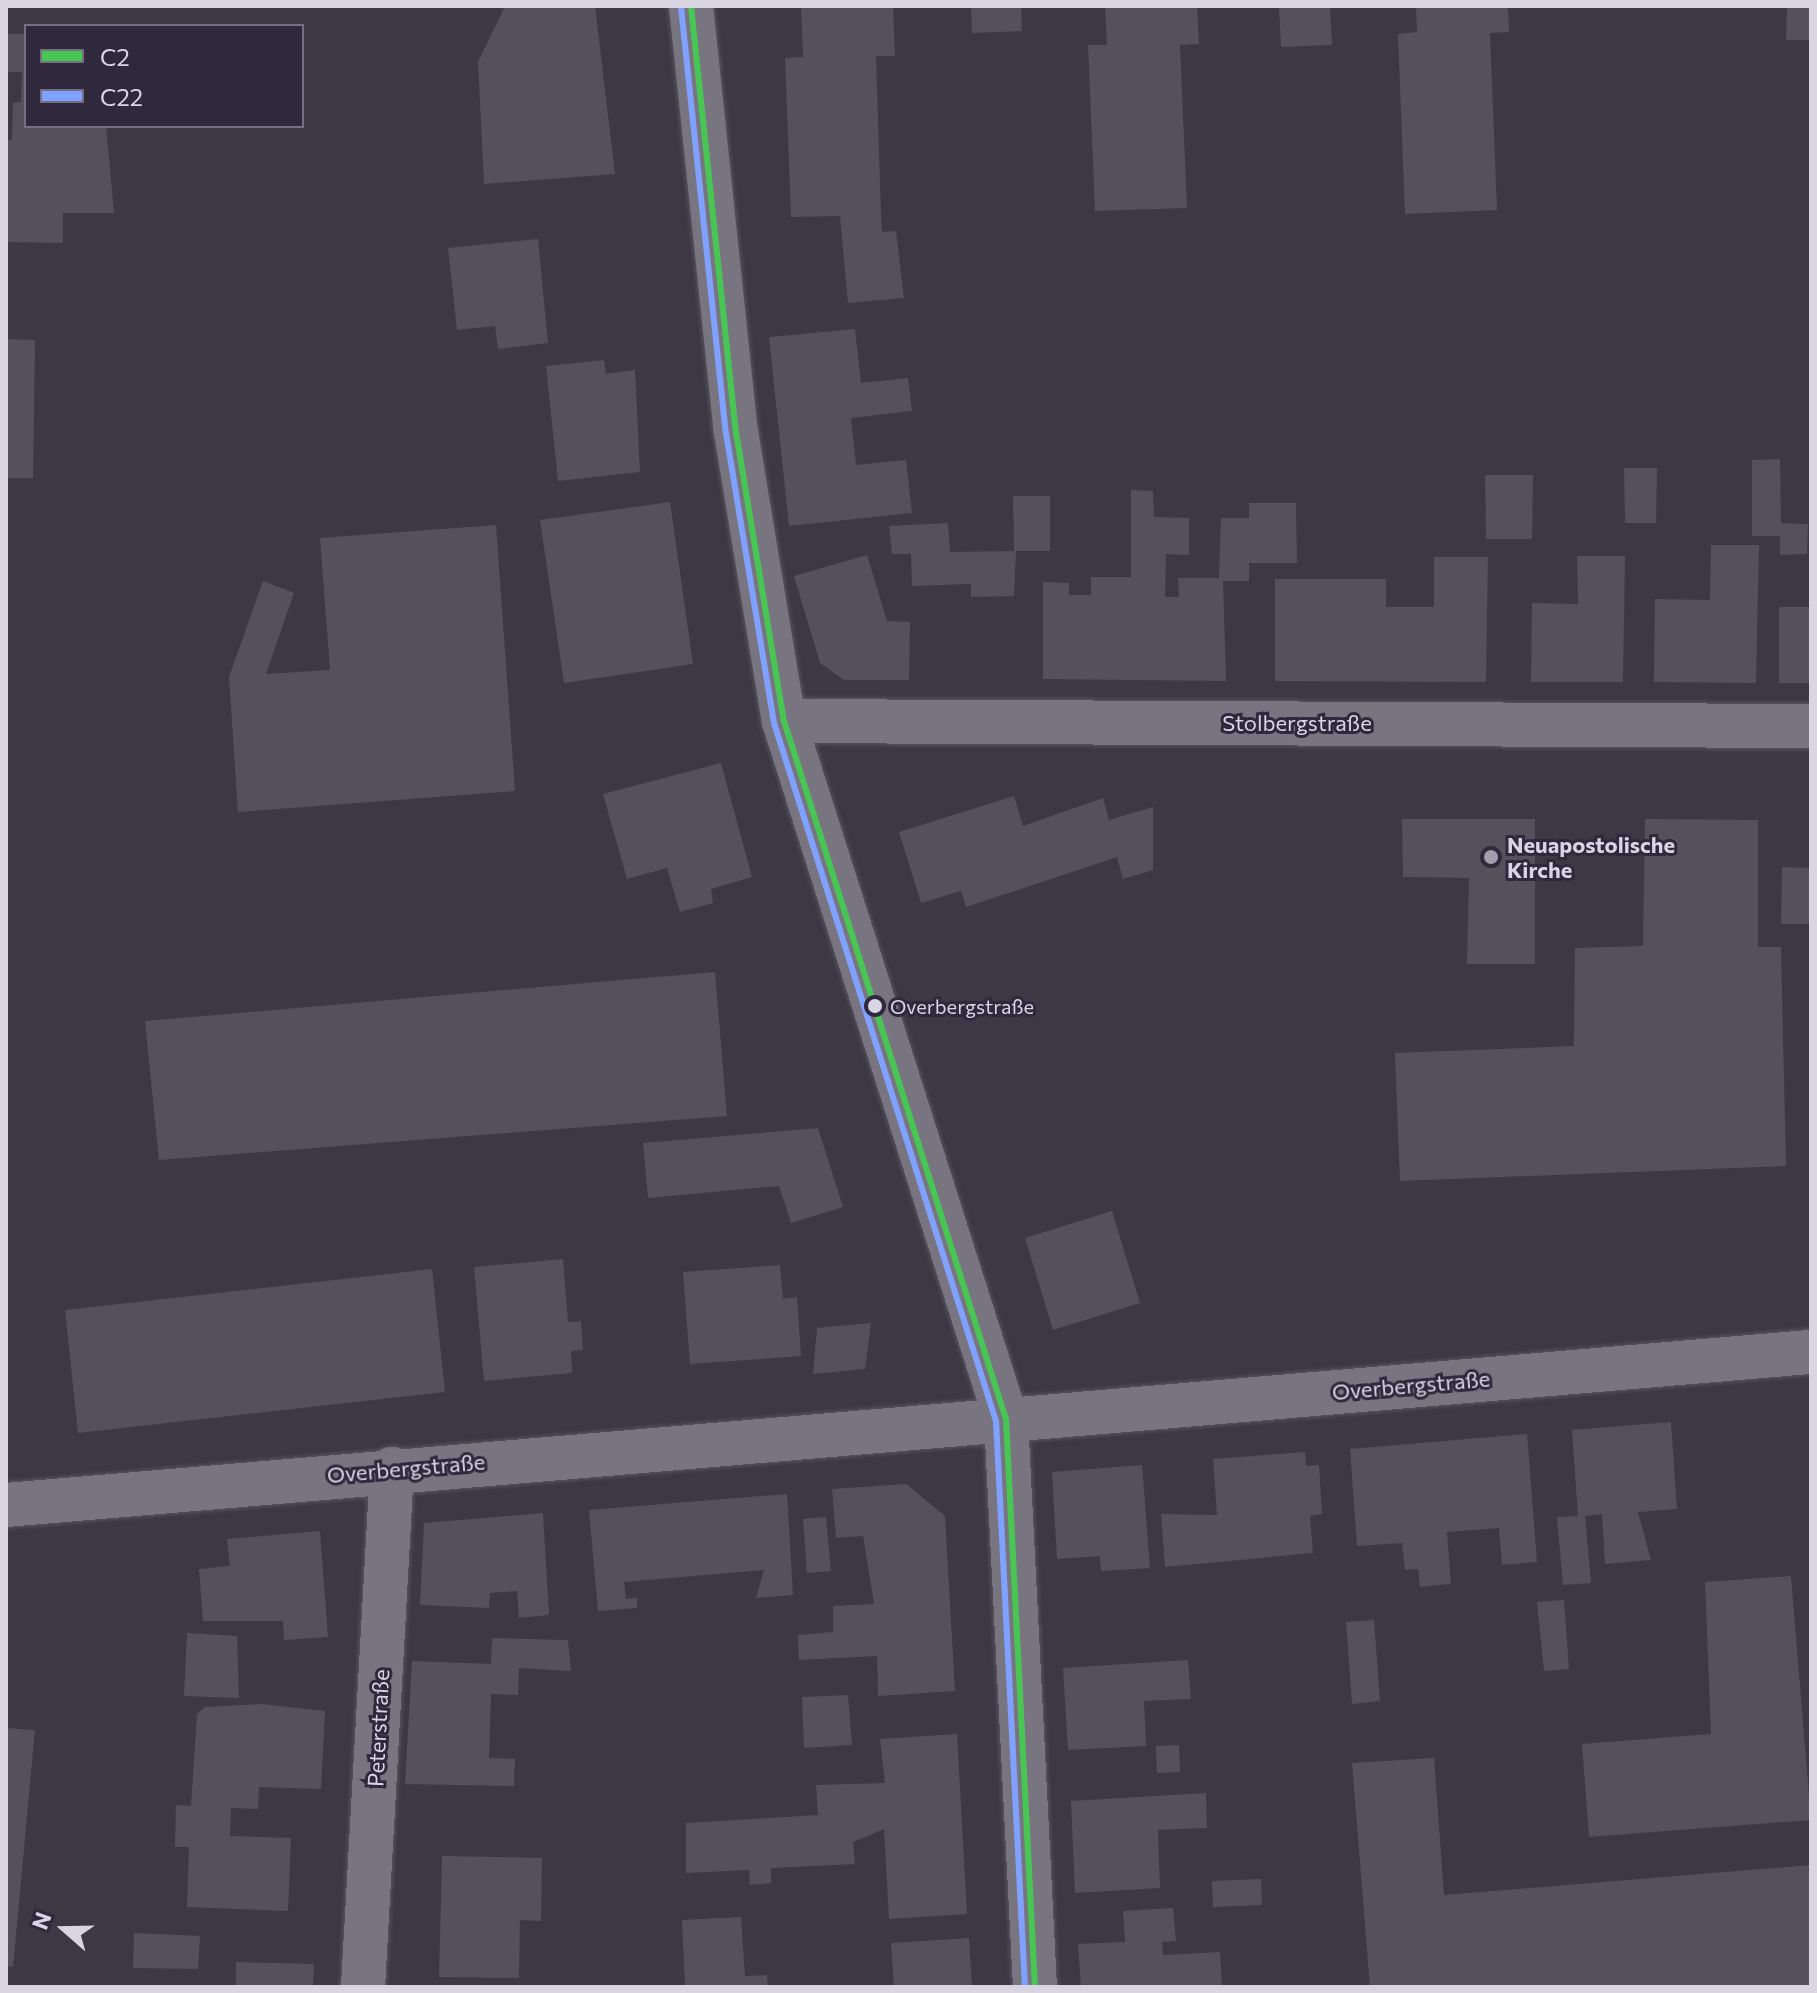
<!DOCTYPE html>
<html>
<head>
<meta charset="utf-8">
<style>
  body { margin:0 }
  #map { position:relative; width:1817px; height:1993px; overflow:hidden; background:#3c3844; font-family:Commissioner,sans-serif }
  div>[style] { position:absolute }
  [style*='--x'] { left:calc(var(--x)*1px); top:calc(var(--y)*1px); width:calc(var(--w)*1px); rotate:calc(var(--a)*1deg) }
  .building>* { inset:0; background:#55515c }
  .roads { filter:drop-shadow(0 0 2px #58555f) drop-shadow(0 0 2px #58555f) }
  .minor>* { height:44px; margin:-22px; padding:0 22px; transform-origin:22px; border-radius:22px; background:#787580 }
  .bus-1>* { height:6px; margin:-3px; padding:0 3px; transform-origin:3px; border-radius:3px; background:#48c654 }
  .bus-2>* { height:6px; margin:-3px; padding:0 3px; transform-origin:3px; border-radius:3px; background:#80a1ff }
  .dots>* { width:22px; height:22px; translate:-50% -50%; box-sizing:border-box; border:4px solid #30293e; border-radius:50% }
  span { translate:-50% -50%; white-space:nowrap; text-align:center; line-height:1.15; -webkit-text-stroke:6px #30293e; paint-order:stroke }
  .bus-label { font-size:20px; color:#d9d5e3 }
  .left { translate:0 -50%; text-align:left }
  .street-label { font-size:22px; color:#d9d5e3 }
  .poi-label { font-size:22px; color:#d9d5e3; font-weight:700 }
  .frame { position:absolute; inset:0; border:8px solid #d9d5e3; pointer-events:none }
  .legend { position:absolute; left:24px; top:24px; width:280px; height:104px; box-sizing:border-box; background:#30293e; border:2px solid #746e80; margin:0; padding:10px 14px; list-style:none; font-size:24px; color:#d9d5e3 }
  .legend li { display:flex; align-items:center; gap:16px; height:40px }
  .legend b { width:40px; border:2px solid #746e80 }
  .north { position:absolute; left:24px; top:1889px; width:80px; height:80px; -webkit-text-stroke:6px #30293e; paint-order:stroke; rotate:290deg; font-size:22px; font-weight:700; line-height:32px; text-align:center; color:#d9d5e3 }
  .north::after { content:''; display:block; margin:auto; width:28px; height:36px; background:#d9d5e3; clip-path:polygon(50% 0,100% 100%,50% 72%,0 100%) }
</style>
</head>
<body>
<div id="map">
  <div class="building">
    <i style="clip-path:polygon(505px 6px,595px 6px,615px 174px,484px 184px,478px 62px)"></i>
    <i style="clip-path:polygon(801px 6px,893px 6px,895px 56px,876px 56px,881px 214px,882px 232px,896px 231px,904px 298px,848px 303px,840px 216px,791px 217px,785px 58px,803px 57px)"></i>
    <i style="clip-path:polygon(971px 6px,1021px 6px,1022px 31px,972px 33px)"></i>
    <i style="clip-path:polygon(1105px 6px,1197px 6px,1199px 44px,1180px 45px,1187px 208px,1095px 211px,1088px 45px,1107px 45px)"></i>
    <i style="clip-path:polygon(1279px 6px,1330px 6px,1332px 45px,1281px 47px)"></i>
    <i style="clip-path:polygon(1416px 6px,1508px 6px,1509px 32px,1490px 33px,1497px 210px,1405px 214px,1398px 34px,1417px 32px)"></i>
    <i style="clip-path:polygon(1787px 6px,1811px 6px,1811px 40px,1786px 40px)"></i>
    <i style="clip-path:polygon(6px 34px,26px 34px,26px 126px,106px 126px,114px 213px,63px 213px,63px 243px,6px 242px,6px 140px,12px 140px,13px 103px,21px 102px,22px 72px,6px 72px)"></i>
    <i style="clip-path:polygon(538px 239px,548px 343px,498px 349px,495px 326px,457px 330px,448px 248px)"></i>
    <i style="clip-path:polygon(855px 329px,861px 383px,908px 378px,912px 411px,851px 418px,856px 465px,906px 460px,912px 513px,789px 526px,769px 337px)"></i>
    <i style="clip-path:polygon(6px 339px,35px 340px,33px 478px,6px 478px)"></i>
    <i style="clip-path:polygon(604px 360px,606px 374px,635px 370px,640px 472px,558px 481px,546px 366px)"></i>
    <i style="clip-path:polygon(1780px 459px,1781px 523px,1808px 524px,1807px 554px,1780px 555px,1780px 536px,1752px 536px,1752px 460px)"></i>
    <i style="clip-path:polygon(1624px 468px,1657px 468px,1656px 523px,1625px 523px)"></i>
    <i style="clip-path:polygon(1485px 475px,1533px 475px,1532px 539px,1486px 539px)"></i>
    <i style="clip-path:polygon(1131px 490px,1153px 491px,1154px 517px,1189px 518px,1189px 555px,1166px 554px,1165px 597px,1179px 597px,1178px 578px,1219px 578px,1221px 518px,1249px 518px,1249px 503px,1296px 503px,1297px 563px,1249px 563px,1249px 581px,1223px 581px,1226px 681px,1043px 679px,1043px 582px,1069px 583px,1069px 595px,1091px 595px,1091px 577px,1131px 577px)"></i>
    <i style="clip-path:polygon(1013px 496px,1050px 496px,1050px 551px,1016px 551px,1014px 596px,971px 597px,971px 584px,912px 586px,911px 554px,892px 554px,889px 526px,948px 523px,950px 552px,1014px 551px)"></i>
    <i style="clip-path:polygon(670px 502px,693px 664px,564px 683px,540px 520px)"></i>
    <i style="clip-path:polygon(496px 525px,515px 791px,238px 812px,229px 677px,263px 581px,294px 593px,266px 674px,330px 670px,320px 538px)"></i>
    <i style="clip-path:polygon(1711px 545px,1759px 545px,1756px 683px,1654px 682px,1655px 599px,1710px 600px)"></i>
    <i style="clip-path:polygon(867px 555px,887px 621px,910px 622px,909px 680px,844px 680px,820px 663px,794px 576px)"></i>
    <i style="clip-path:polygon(1577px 556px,1625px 556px,1623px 682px,1531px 682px,1532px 603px,1578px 604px)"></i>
    <i style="clip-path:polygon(1434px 557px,1488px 557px,1486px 682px,1275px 681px,1275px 579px,1386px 579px,1386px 607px,1434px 607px)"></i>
    <i style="clip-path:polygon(1779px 607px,1811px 607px,1811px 683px,1779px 683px)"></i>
    <i style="clip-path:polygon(721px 763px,752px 877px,711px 889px,713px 903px,680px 912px,667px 868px,627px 879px,603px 794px)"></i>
    <i style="clip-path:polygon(1014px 796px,1023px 826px,1103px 798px,1109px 820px,1153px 807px,1153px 870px,1123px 879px,1117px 857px,966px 907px,961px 891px,921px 903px,899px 832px)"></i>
    <i style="clip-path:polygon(1402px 819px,1535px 819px,1535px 964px,1467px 964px,1469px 878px,1403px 877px)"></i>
    <i style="clip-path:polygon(1645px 819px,1758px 820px,1758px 947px,1781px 947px,1786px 1166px,1400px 1181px,1395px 1053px,1574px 1046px,1575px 948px,1643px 946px)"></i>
    <i style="clip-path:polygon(1782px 867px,1811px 868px,1811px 924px,1781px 924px)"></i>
    <i style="clip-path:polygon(715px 972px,727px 1116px,159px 1160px,145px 1021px)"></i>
    <i style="clip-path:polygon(818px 1128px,843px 1207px,791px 1223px,779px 1186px,648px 1198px,643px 1143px)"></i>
    <i style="clip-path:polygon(1112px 1211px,1140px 1303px,1053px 1330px,1025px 1238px)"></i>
    <i style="clip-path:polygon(563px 1259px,568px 1322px,581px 1321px,583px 1350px,571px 1351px,572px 1373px,484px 1381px,474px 1267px)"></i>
    <i style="clip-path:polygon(780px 1265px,783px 1299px,797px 1297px,801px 1356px,690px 1364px,683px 1272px)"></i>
    <i style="clip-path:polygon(432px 1269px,445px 1392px,78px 1433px,65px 1310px)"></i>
    <i style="clip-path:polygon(871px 1323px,865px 1369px,813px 1374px,817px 1328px)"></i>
    <i style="clip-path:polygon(1671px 1422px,1677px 1509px,1638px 1512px,1651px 1560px,1605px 1564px,1602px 1514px,1585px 1516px,1591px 1583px,1563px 1585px,1557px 1517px,1578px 1516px,1572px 1430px)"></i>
    <i style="clip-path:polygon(1527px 1434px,1537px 1562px,1502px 1565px,1499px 1528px,1447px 1532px,1451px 1584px,1420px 1587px,1418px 1569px,1405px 1570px,1402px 1543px,1357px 1546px,1350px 1449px)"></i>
    <i style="clip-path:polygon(1305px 1452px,1306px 1466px,1319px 1465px,1322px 1514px,1310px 1516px,1313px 1553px,1165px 1567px,1161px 1514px,1217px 1515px,1213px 1459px)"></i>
    <i style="clip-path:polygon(1142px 1465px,1150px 1568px,1101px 1571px,1100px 1556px,1057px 1559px,1052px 1472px)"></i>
    <i style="clip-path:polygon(906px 1484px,945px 1516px,955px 1691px,878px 1696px,877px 1656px,799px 1660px,798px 1635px,833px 1632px,833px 1606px,874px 1604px,863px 1536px,836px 1538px,832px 1489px)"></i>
    <i style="clip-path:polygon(787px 1494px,793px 1595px,756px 1598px,764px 1570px,624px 1582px,626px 1599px,637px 1598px,637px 1608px,598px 1611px,589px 1510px)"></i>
    <i style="clip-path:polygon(543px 1513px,549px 1615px,519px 1618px,517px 1591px,490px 1593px,489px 1608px,420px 1605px,424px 1523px)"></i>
    <i style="clip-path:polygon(826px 1517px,831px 1571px,807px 1573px,803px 1519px)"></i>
    <i style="clip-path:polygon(320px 1531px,328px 1637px,284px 1640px,283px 1621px,203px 1621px,199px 1569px,230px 1566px,227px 1539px)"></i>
    <i style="clip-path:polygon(1791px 1576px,1811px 1820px,1589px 1837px,1582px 1744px,1711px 1734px,1705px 1582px)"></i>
    <i style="clip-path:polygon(1564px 1600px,1569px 1669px,1544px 1671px,1537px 1602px)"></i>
    <i style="clip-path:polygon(1374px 1620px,1380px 1701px,1352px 1704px,1346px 1622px)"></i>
    <i style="clip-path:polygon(187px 1633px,237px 1636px,239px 1698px,184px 1696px)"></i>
    <i style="clip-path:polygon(492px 1638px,568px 1640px,571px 1671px,519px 1668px,518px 1695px,491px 1694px,489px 1758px,515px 1759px,514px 1786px,405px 1784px,412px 1661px,491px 1664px)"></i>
    <i style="clip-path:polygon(1188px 1660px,1191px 1699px,1144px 1701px,1146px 1746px,1068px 1750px,1063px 1668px)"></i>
    <i style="clip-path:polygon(848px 1695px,852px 1745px,804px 1748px,802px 1697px)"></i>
    <i style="clip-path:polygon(262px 1704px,325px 1711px,321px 1789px,259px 1787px,258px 1809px,231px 1808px,230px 1836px,291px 1838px,288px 1911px,187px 1907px,189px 1847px,175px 1847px,176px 1805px,191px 1806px,197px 1714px,205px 1707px)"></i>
    <i style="clip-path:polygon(6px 1728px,35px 1730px,13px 1967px,6px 1966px)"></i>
    <i style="clip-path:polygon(957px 1734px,967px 1914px,889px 1919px,884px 1829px,853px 1842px,855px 1864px,771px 1868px,771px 1883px,750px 1885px,749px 1870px,686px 1873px,686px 1823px,818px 1815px,816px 1785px,885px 1783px,880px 1739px)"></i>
    <i style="clip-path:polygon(1179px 1745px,1180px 1772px,1157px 1773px,1156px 1746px)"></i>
    <i style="clip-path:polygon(1434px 1758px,1444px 1895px,1811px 1865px,1811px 1987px,1370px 1987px,1352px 1763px)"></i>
    <i style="clip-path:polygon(1206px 1793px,1207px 1828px,1158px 1830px,1160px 1888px,1075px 1893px,1071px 1801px)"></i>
    <i style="clip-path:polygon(442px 1856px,542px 1858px,541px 1921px,520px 1920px,519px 1978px,439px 1977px)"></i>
    <i style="clip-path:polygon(1261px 1879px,1262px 1905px,1213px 1907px,1212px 1881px)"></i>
    <i style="clip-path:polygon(1173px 1908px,1176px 1941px,1162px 1942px,1163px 1955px,1220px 1952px,1222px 1987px,1081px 1987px,1078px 1944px,1125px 1942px,1123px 1911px)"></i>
    <i style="clip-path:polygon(741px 1917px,745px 1976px,767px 1975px,768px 1987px,685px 1987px,682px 1920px)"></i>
    <i style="clip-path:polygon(134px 1933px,200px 1936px,198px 1969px,133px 1968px)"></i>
    <i style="clip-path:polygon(969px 1938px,972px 1987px,894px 1987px,891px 1943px)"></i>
    <i style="clip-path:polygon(236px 1962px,314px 1964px,313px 1987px,236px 1987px)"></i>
  </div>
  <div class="roads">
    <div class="minor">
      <i style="--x:691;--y:6;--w:428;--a:84"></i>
      <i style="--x:736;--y:432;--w:293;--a:80.6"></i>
      <i style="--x:784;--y:721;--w:732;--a:72.36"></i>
      <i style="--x:1006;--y:1419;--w:569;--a:87.08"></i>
      <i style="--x:784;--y:721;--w:1027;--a:0.28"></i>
      <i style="--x:6;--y:1505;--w:1811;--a:-4.85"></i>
      <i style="--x:363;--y:1987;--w:519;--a:-86.8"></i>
    </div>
  </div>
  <div class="bus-1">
    <i style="--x:691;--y:6;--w:428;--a:84"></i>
    <i style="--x:736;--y:432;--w:293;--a:80.6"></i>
    <i style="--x:784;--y:721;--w:732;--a:72.36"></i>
    <i style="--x:1006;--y:1419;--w:569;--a:87.08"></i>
  </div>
  <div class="bus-2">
    <i style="--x:681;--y:7;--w:428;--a:84"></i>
    <i style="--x:726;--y:433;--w:294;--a:80.6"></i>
    <i style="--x:774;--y:723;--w:732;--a:72.36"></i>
    <i style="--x:996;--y:1421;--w:567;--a:87.07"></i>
  </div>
  <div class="dots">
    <i style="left:1491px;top:857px;background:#a29eab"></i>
    <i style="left:875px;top:1006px;background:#d9d5e3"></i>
  </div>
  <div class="bus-label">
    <span class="left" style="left:890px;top:1006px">Overbergstraße</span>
  </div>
  <div class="street-label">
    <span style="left:1297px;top:723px">Stolbergstraße</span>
    <span style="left:1411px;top:1385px;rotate:-5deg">Overbergstraße</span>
    <span style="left:406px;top:1468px;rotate:-5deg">Overbergstraße</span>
    <span style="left:378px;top:1728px;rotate:-87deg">Peterstraße</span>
  </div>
  <div class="poi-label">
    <span class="left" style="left:1507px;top:857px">Neuapostolische<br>Kirche</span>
  </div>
  <div class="frame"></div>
  <ul class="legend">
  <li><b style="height:10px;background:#48c654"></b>C2</li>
  <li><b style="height:10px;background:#80a1ff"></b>C22</li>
  </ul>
  <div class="north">N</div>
</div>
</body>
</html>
